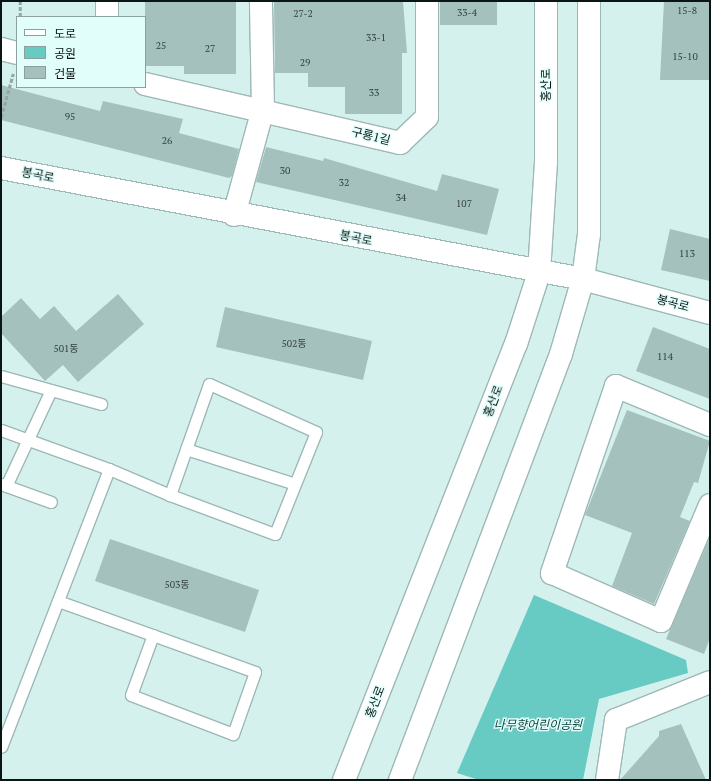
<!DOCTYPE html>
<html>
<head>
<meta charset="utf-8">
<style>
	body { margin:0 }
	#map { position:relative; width:711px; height:781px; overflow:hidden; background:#d4f1ee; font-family:"PT Serif","Noto Sans KR",serif }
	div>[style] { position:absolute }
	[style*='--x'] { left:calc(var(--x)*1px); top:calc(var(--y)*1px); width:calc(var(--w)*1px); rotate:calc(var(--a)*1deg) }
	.green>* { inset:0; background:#67cac3 }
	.building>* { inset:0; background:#a5c1be }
	.path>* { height:2.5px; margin-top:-1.25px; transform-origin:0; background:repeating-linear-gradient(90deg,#90a7a4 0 4px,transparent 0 6px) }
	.roads { filter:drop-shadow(1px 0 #9db8b6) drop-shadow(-1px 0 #9db8b6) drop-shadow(0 1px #9db8b6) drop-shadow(0 -1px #9db8b6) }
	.lane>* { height:11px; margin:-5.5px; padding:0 5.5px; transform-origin:5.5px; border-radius:5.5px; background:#fff }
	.street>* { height:22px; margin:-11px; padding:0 11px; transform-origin:11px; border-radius:11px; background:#fff }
	.secondary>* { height:22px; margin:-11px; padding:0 11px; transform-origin:11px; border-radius:11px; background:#fff }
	span { translate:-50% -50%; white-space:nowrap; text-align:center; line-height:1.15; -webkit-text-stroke:3px #e1fefb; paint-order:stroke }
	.number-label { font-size:10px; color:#32403e }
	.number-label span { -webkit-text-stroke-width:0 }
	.street-label { font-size:12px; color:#0b1514 }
	.park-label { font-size:12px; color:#0c3e3b; font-style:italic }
	.frame { position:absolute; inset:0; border:2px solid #0b1514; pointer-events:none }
	.legend { position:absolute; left:16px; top:16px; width:130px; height:72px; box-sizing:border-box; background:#e1fefb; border:1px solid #8ba19f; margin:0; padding:5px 7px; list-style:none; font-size:12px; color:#0b1514 }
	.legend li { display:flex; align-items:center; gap:8px; height:20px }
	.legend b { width:20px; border:1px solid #8ba19f }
</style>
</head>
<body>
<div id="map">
	<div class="green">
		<div style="clip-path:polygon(534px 595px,686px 660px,688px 673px,599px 699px,583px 780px,479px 780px,457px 773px)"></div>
	</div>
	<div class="building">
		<div style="clip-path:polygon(145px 1px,236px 1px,236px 74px,184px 74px,184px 66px,145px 66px)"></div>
		<div style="clip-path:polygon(274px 1px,403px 1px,407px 53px,402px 53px,402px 114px,345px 114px,345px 87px,308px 87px,308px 73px,275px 73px)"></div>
		<div style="clip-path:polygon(440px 1px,497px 1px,497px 25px,440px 25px)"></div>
		<div style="clip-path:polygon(664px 1px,710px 1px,710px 80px,660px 80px)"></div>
		<div style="clip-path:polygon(1px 85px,100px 111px,103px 101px,183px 119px,179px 133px,239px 149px,232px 176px,229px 178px,1px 120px)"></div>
		<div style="clip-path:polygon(266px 147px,323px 161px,324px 158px,437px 191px,442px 174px,499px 189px,487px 235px,256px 182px)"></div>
		<div style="clip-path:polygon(670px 229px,710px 239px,710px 281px,661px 270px)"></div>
		<div style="clip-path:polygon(118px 294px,144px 324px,78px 382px,63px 365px,45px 381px,1px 333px,1px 317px,21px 298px,40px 319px,54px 306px,76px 331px)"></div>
		<div style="clip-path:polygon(225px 307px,372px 341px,363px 380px,216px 347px)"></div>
		<div style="clip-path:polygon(653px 327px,710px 349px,710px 399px,636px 371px)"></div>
		<div style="clip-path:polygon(627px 410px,710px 441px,698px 483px,694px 482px,680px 517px,690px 521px,654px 604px,612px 586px,632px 533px,585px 515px)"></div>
		<div style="clip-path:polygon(710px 537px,710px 638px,704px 654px,666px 639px)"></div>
		<div style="clip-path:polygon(110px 539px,259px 590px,245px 632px,95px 581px)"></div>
		<div style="clip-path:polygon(681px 724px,706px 780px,620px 780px,659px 736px,659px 731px)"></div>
	</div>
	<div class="path">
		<div style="--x:20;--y:17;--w:16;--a:-90"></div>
		<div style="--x:1;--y:117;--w:45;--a:-74.4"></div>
	</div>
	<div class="roads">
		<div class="lane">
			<div style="--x:1;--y:376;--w:104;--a:15.6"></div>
			<div style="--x:1;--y:430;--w:115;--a:19.9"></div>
			<div style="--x:109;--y:469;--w:298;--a:111.2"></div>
			<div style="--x:186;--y:449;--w:114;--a:17.8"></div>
			<div style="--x:109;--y:469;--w:66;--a:23.1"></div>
			<div style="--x:170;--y:495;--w:112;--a:20.4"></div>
			<div style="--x:275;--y:534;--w:110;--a:-68.1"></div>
			<div style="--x:316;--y:432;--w:117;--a:-155.8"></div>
			<div style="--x:209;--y:384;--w:118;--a:109.4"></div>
			<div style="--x:1;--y:484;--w:53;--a:19.8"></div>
			<div style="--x:6;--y:486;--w:106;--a:-64.9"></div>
			<div style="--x:58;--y:601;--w:209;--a:19.8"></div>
			<div style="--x:255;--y:672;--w:66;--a:109.5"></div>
			<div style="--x:233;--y:734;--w:109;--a:-159.1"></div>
			<div style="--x:131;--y:695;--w:64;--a:-69.9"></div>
		</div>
		<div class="street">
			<div style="--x:107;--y:1;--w:16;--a:90"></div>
			<div style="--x:1;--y:49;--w:16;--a:14"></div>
			<div style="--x:145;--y:84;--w:262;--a:13"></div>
			<div style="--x:400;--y:143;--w:37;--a:-44"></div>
			<div style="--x:427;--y:117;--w:116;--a:-90"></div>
			<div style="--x:1;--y:168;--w:592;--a:10.8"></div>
			<div style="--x:583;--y:279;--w:131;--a:15"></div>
			<div style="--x:234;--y:215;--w:110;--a:-74.7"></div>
			<div style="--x:263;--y:109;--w:108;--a:-91.1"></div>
			<div style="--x:710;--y:425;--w:102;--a:-157.5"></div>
			<div style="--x:616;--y:386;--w:198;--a:108.9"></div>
			<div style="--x:552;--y:573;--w:119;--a:23.8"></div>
			<div style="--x:661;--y:621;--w:126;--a:-67.1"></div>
			<div style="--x:607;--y:780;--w:61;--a:-81.5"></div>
			<div style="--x:616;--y:720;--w:101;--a:-22"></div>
		</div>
		<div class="secondary">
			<div style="--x:344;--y:780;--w:469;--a:-68.5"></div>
			<div style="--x:516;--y:344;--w:75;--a:-72.1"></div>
			<div style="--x:539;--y:273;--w:111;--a:-86.4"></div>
			<div style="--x:546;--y:162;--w:161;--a:-90"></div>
			<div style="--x:400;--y:780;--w:455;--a:-69.3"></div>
			<div style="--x:561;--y:354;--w:78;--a:-73.7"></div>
			<div style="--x:583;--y:279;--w:45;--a:-82.4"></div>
			<div style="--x:589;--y:234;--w:233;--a:-90"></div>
		</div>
	</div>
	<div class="number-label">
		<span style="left:687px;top:11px">15-8</span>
		<span style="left:467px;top:13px">33-4</span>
		<span style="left:303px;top:14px">27-2</span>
		<span style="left:376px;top:38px">33-1</span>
		<span style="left:161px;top:46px">25</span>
		<span style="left:210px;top:49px">27</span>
		<span style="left:685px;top:57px">15-10</span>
		<span style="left:305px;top:63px">29</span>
		<span style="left:374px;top:93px">33</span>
		<span style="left:70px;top:117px">95</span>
		<span style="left:167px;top:141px">26</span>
		<span style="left:285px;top:171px">30</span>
		<span style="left:344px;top:183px">32</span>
		<span style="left:401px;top:198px">34</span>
		<span style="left:464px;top:204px">107</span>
		<span style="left:687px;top:254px">113</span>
		<span style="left:294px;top:344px">502동</span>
		<span style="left:66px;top:349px">501동</span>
		<span style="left:665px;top:357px">114</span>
		<span style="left:177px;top:585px">503동</span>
	</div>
	<div class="street-label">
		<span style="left:546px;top:85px;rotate:-90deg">홍산로</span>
		<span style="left:371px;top:136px;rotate:14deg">구룡1길</span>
		<span style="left:38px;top:175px;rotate:11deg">봉곡로</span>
		<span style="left:356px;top:238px;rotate:11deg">봉곡로</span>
		<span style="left:673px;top:303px;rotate:15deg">봉곡로</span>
		<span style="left:493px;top:401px;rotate:-69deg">홍산로</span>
		<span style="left:375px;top:702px;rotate:-69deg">홍산로</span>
	</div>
	<div class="park-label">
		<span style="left:538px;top:725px">나무향어린이공원</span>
	</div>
	<div class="frame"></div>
	<ul class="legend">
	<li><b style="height:5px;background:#fff"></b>도로</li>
	<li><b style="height:11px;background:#67cac3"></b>공원</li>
	<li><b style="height:11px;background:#a5c1be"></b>건물</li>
	</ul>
</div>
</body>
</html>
